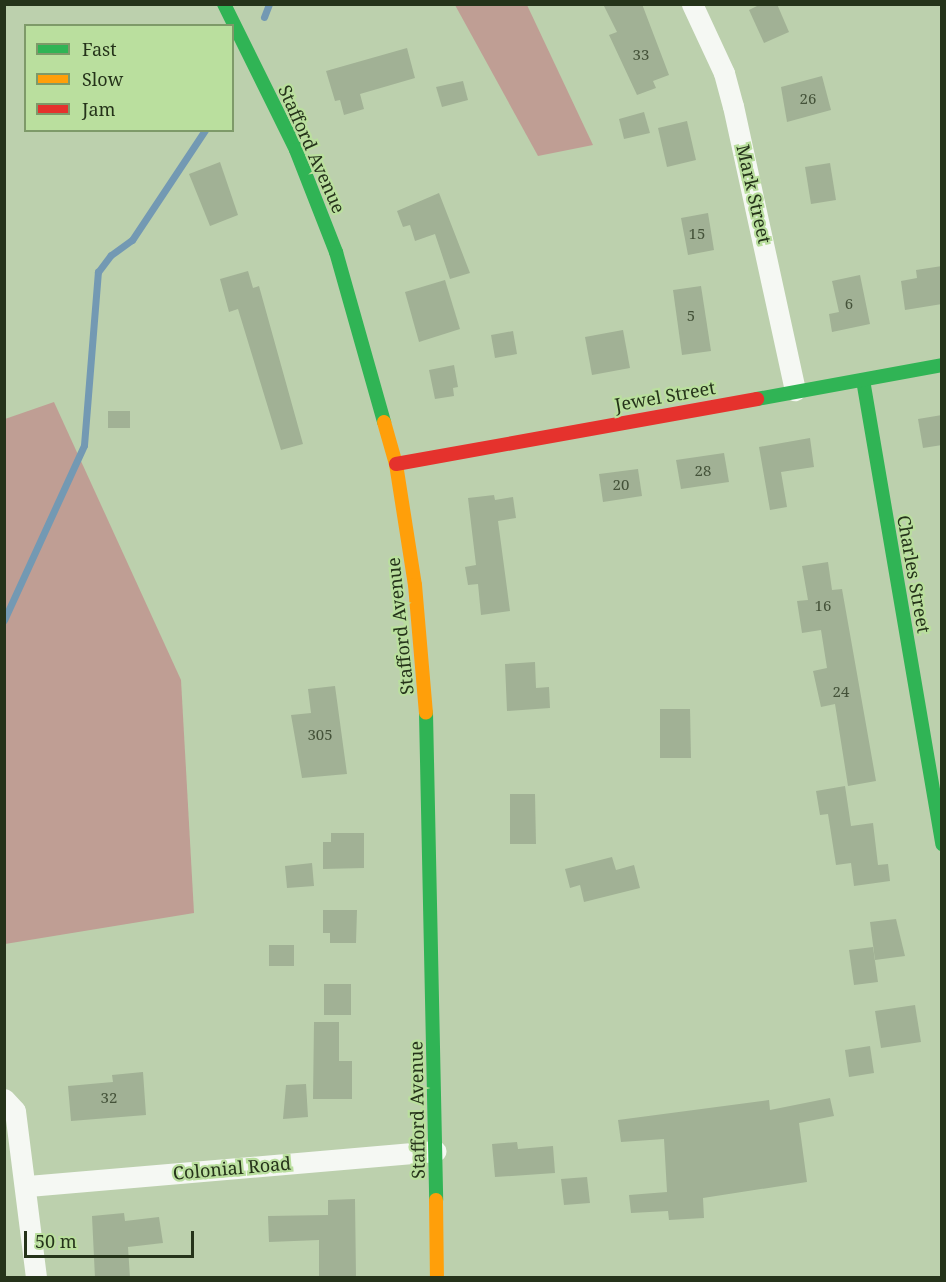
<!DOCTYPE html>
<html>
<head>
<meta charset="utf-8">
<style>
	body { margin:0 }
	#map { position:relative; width:946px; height:1282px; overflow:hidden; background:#bcd0ad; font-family:"Noto Serif",serif }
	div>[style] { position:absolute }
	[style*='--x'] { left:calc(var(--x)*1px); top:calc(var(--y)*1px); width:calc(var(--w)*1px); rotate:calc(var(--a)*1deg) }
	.forest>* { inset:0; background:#bf9e94 }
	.stream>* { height:7px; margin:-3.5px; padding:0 3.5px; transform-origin:3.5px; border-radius:3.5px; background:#7399b3 }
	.building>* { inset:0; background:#a1b195 }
	.street>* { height:21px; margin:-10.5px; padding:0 10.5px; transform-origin:10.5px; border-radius:10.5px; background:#f5f8f3 }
	.fast>* { height:14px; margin:-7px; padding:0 7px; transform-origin:7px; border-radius:7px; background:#30b455 }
	.slow>* { height:14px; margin:-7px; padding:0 7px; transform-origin:7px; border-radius:7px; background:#ff9f0a }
	.jam>* { height:14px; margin:-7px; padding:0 7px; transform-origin:7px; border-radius:7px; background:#e5322d }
	span { translate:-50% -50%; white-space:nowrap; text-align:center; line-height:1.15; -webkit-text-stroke:4.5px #badf9e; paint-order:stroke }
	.number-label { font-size:15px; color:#445239 }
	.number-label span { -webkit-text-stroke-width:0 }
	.street-label { font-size:18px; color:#25331a }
	.frame { position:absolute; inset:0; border:6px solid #25331a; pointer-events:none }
	.legend { position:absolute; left:24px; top:24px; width:210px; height:108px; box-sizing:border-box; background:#badf9e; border:2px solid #7e9a69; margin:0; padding:8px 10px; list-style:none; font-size:18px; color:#25331a }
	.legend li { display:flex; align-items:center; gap:12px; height:30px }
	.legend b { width:30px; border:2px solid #7e9a69 }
	.scale { position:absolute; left:24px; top:1231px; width:170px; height:27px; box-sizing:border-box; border:3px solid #25331a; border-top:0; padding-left:8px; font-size:18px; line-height:21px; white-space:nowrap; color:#25331a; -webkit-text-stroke:4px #badf9e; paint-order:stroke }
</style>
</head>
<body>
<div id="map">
	<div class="forest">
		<div style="clip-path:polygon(455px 5px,527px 5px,593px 145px,538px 156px)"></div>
		<div style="clip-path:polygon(54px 402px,181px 680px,194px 913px,5px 944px,5px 419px)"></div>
	</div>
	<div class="stream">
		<div style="--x:264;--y:17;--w:14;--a:-69"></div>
		<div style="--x:4;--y:620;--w:192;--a:-65.4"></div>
		<div style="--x:84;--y:445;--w:174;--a:-85.4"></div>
		<div style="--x:98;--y:272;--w:21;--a:-53"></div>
		<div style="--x:111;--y:255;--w:26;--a:-36"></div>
		<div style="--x:132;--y:240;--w:132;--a:-56.4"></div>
	</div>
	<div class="building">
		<div style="clip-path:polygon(603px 4px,642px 4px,669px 75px,653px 81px,656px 88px,637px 95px,609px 35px,617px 32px)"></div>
		<div style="clip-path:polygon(761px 4px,777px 4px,789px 32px,764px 43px,749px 10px)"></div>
		<div style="clip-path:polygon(407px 48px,415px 78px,360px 94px,364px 109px,344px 115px,340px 100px,335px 101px,326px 71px)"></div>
		<div style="clip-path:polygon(822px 76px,831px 110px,787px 122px,781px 87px)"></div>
		<div style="clip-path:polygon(463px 81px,468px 100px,442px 107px,436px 87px)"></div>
		<div style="clip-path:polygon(644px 112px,650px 133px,624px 139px,619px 119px)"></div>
		<div style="clip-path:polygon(687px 121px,696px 160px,667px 167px,658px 128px)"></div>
		<div style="clip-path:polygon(220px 162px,238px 215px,210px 226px,189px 174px)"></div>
		<div style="clip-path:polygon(830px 163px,836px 200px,811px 204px,805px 167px)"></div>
		<div style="clip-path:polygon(439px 193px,470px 273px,450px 279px,435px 234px,415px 241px,410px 225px,403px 227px,397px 211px)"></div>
		<div style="clip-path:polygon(708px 213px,714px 250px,688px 255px,681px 218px)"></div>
		<div style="clip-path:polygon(942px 266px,942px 304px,905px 310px,901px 281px,917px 278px,916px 270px)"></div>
		<div style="clip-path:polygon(248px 271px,253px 288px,259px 286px,303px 444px,281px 450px,238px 309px,229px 312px,220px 279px)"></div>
		<div style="clip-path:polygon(860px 275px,870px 324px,832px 332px,829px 314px,839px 312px,832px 281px)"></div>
		<div style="clip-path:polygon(445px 280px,460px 329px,419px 342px,405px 292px)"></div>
		<div style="clip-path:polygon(701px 286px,711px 351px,682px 355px,673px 290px)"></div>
		<div style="clip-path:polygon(623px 330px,630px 368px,592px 375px,585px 337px)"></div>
		<div style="clip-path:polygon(513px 331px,517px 354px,495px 358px,491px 335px)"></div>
		<div style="clip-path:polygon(454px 365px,458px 387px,453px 388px,454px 396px,435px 399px,429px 370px)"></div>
		<div style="clip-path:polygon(108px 411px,130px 411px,130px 428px,108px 428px)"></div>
		<div style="clip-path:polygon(942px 415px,942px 445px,923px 448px,918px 419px)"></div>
		<div style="clip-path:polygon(810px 438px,814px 467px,781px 472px,787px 507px,770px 510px,759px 447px)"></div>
		<div style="clip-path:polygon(724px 453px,729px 482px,681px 489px,676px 460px)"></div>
		<div style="clip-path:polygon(638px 469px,642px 496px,603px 502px,599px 474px)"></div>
		<div style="clip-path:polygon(494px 495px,495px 500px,513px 497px,516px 518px,498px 521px,510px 611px,481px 615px,478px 584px,468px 585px,465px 567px,476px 565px,468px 498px)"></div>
		<div style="clip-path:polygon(828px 562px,832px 590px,842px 589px,876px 781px,848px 786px,835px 704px,821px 707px,813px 671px,827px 668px,821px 630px,802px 633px,797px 601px,808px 600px,802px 566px)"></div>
		<div style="clip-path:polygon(535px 662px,536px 688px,549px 687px,550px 708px,507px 711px,505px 664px)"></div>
		<div style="clip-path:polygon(335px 686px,347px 774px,302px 778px,291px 715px,311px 713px,308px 689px)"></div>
		<div style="clip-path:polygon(660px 709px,690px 709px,691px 758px,660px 758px)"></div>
		<div style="clip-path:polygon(845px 786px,851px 826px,873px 823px,878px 865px,888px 864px,890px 881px,854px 886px,851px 863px,836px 865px,828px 814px,820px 815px,816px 791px)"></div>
		<div style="clip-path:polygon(510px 794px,535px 794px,536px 844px,510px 844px)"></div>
		<div style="clip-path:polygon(331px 833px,364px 833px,364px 868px,323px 869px,323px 842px,331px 842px)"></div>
		<div style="clip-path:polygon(612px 857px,616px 870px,634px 865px,640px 888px,584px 902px,580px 885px,570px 888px,565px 869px)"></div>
		<div style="clip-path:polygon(312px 863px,314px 886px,287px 888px,285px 866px)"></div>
		<div style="clip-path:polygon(323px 910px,357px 910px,356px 943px,330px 943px,330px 933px,323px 933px)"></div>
		<div style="clip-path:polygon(896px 919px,905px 956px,875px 960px,870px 922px)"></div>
		<div style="clip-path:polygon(269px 945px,294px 945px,294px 966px,269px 966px)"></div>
		<div style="clip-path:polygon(873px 947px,878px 982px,854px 985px,849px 950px)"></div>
		<div style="clip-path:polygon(324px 984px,351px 984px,351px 1015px,324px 1015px)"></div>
		<div style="clip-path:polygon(915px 1005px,921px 1042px,881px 1048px,875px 1011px)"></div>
		<div style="clip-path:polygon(314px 1022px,339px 1022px,339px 1061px,352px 1061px,352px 1099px,313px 1099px)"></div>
		<div style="clip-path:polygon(870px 1046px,874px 1073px,849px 1077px,845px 1050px)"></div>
		<div style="clip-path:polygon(143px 1072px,146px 1115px,71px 1121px,68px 1086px,113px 1082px,112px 1075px)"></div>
		<div style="clip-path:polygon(306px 1084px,308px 1117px,283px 1119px,286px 1085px)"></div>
		<div style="clip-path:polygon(830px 1098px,834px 1116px,799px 1123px,807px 1182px,703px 1198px,704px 1218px,669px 1220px,668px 1211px,631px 1213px,629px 1195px,667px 1192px,664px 1139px,621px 1142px,618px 1120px,769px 1100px,770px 1110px)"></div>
		<div style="clip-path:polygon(517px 1142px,518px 1149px,553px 1146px,555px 1173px,495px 1177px,492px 1144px)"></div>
		<div style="clip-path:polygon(587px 1177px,590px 1203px,564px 1205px,561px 1179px)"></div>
		<div style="clip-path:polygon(355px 1199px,356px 1278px,319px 1278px,319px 1240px,269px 1242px,268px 1216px,328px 1215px,328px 1200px)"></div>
		<div style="clip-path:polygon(124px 1213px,125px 1221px,159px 1217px,163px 1243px,128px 1247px,130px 1278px,95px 1278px,92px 1216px)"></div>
	</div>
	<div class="street">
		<div style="--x:692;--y:4;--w:76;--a:65.1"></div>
		<div style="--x:724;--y:73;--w:34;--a:75"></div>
		<div style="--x:733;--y:106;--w:291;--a:77.7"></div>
		<div style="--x:4;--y:1099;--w:16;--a:47"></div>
		<div style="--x:15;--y:1111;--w:168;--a:82.8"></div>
		<div style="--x:28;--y:1186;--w:409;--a:-4.9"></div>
	</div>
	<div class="fast">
		<div style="--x:224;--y:4;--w:163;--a:63.7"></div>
		<div style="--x:296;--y:150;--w:110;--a:68.6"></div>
		<div style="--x:336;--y:252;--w:177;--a:74.2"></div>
		<div style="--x:863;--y:380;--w:471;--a:80.3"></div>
		<div style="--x:757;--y:399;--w:188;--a:-10.4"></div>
		<div style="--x:426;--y:713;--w:487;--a:88.8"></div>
	</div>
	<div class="slow">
		<div style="--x:384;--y:422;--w:44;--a:74.1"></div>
		<div style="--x:396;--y:464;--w:122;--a:81.1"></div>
		<div style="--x:415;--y:585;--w:128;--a:85.1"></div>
		<div style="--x:436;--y:1200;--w:78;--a:89.3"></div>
	</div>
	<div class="jam">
		<div style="--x:396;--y:464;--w:367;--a:-10.2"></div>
	</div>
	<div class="number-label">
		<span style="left:641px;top:55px">33</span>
		<span style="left:808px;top:99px">26</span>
		<span style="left:697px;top:234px">15</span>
		<span style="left:849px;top:304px">6</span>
		<span style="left:691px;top:316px">5</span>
		<span style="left:703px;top:471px">28</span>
		<span style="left:621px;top:485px">20</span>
		<span style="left:823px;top:606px">16</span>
		<span style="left:841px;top:692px">24</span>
		<span style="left:320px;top:735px">305</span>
		<span style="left:109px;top:1098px">32</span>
	</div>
	<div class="street-label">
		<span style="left:312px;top:149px;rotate:66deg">Stafford Avenue</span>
		<span style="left:754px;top:194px;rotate:77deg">Mark Street</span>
		<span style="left:665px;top:396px;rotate:-10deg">Jewel Street</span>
		<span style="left:914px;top:574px;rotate:80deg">Charles Street</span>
		<span style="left:400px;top:626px;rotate:-96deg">Stafford Avenue</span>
		<span style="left:417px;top:1110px;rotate:-91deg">Stafford Avenue</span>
		<span style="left:232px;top:1168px;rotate:-5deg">Colonial Road</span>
	</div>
	<div class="frame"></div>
	<ul class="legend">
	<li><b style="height:8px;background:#30b455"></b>Fast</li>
	<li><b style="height:8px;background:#ff9f0a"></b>Slow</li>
	<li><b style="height:8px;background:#e5322d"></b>Jam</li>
	</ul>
	<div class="scale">50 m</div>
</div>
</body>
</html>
